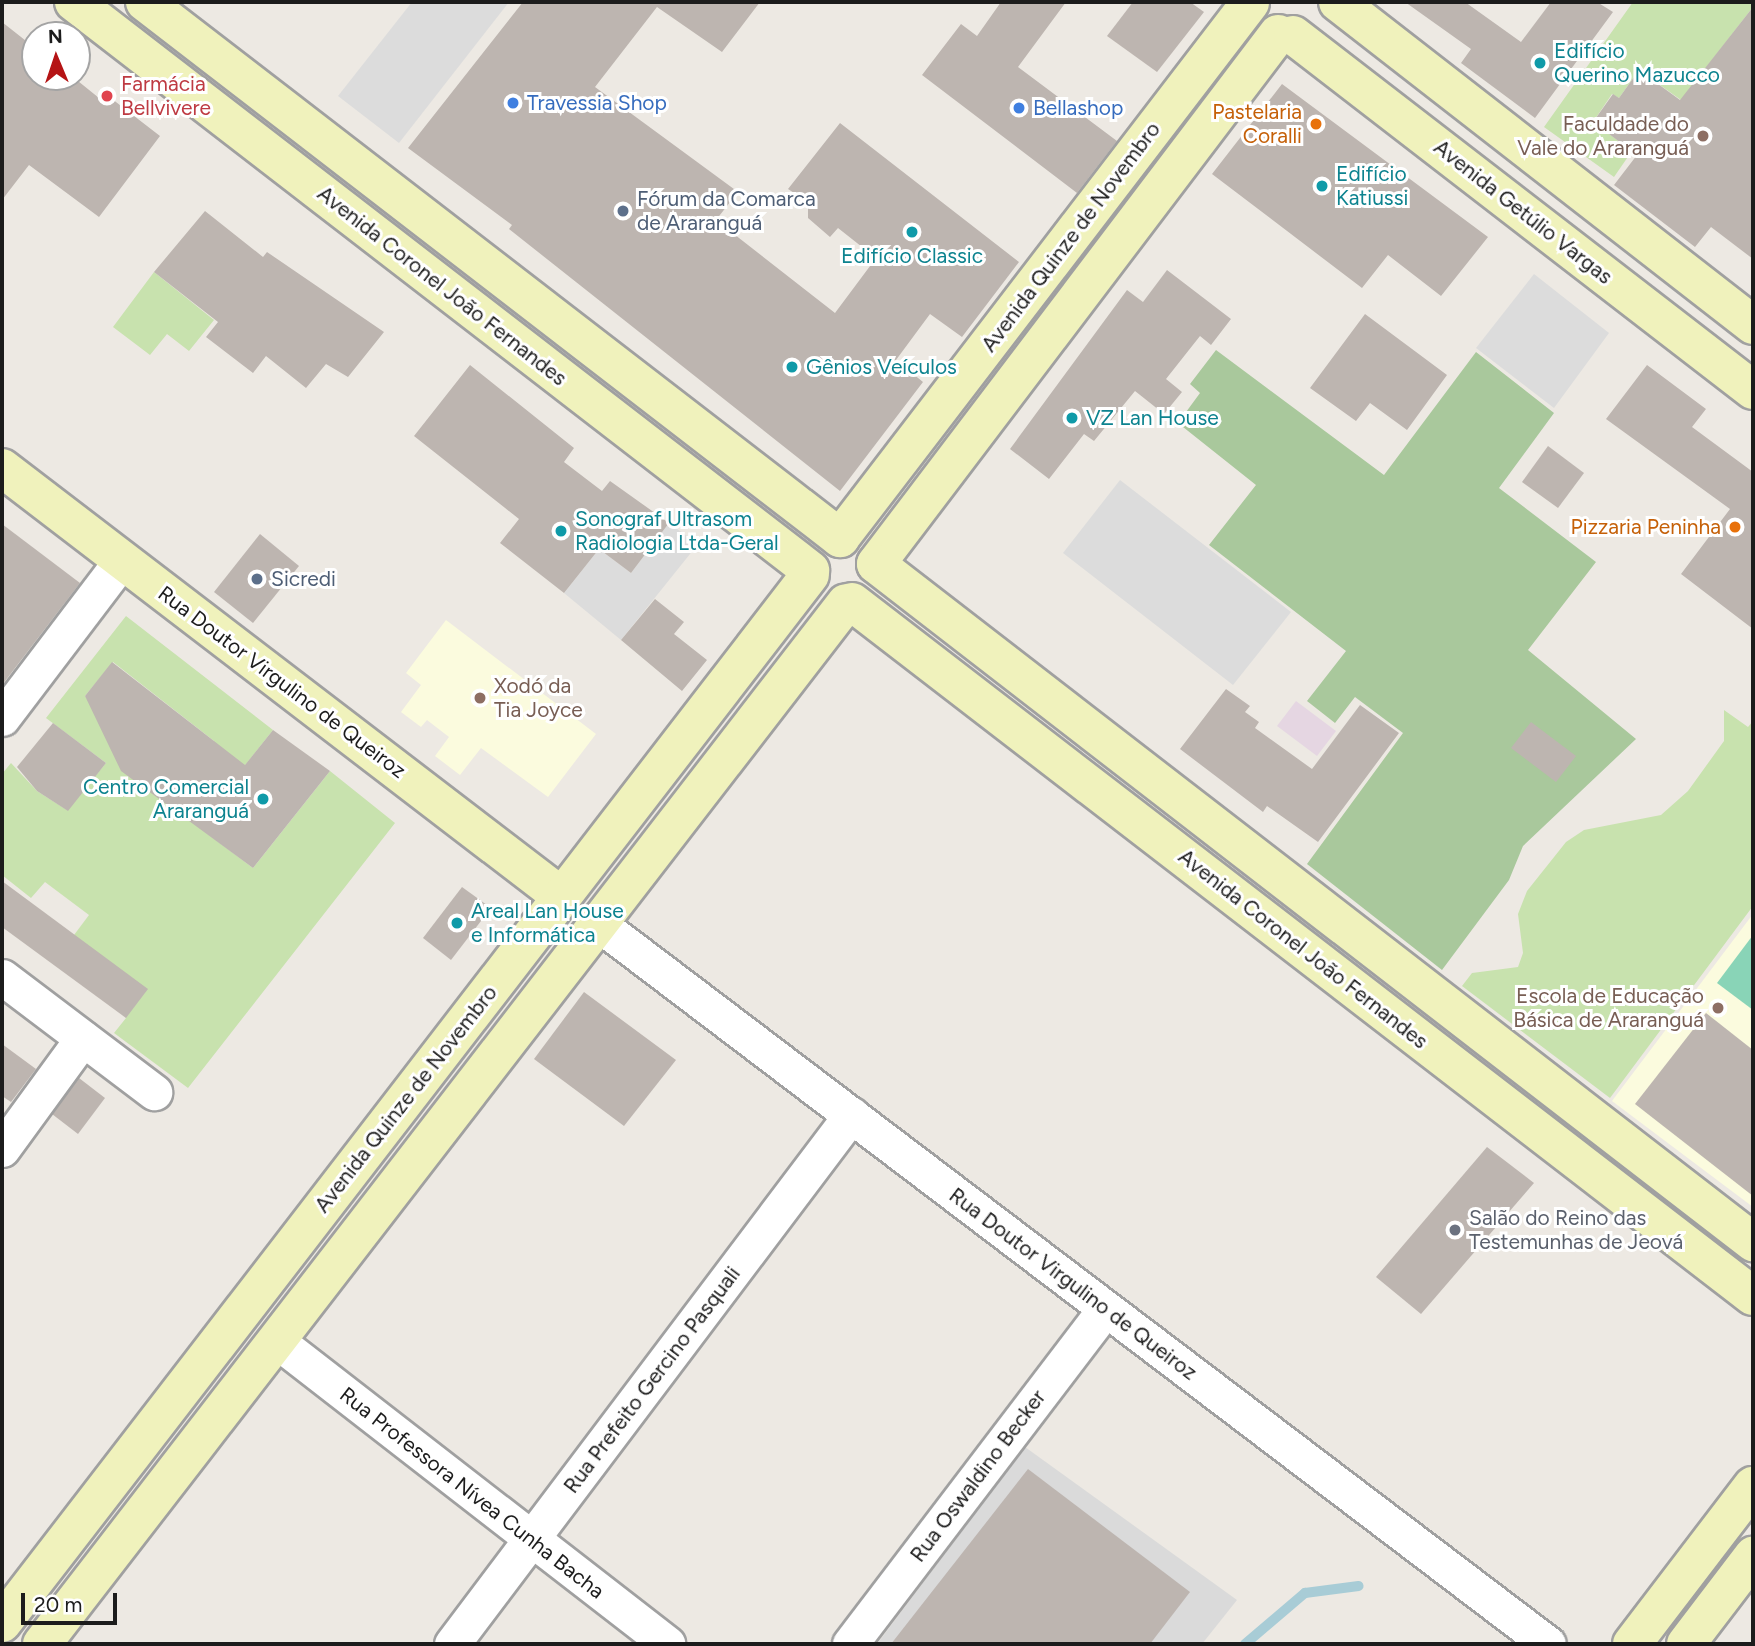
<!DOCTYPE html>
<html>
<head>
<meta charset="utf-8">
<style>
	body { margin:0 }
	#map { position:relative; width:1755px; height:1646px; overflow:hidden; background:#ede9e3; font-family:Figtree,sans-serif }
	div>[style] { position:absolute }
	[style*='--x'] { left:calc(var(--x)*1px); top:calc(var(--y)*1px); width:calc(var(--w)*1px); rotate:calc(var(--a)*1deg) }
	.residential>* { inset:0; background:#dadada }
	.industrial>* { inset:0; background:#e5d6e2 }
	.education>* { inset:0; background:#fbfbde }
	.grass>* { inset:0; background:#c8e2ae }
	.forest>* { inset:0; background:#a9c89c }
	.pitch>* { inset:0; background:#89d4b7 }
	.parking>* { inset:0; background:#dcdcdc }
	.stream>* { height:10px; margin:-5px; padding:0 5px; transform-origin:5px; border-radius:5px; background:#a8ccd6 }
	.building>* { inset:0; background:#bdb5b0 }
	.roads { filter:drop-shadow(2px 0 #a0a0a0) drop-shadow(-2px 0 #a0a0a0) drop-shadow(0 2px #a0a0a0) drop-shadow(0 -2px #a0a0a0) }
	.street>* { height:35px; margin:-17.5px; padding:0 17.5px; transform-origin:17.5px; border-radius:17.5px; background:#fff }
	.secondary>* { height:38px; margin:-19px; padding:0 19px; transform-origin:19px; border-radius:19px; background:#f0f2bc }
	.dots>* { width:19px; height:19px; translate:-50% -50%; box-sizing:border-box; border:4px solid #fff; border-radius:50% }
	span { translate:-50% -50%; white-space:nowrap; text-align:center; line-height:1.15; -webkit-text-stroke:6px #fff; paint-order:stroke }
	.culture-label { font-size:21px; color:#0d838f }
	.left { translate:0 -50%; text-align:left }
	.right { translate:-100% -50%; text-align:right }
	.health-label { font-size:21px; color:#be3a42 }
	.shop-label { font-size:21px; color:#366cbe }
	.food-label { font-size:21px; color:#c56008 }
	.education-label { font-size:21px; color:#785e54 }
	.service-label { font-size:21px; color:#4e5e75 }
	.street-label { font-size:21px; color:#1c1c1c }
	.worship-label { font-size:21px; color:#5b616d }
	.frame { position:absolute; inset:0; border:4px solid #1c1c1c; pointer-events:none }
	.north { position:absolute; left:21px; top:21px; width:70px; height:70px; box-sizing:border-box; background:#fff; border:2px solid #a4a4a4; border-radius:50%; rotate:358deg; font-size:19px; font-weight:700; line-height:28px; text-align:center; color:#1c1c1c }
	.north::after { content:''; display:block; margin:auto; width:24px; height:32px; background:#b51415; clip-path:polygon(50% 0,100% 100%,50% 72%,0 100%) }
	.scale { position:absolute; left:21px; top:1593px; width:96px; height:32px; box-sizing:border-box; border:4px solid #1c1c1c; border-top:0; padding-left:9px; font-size:21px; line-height:24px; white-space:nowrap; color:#1c1c1c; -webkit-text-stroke:5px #fff; paint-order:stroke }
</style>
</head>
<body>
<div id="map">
	<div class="residential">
		<div style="clip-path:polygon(1025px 1447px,1237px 1600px,1202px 1644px,877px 1644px)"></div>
	</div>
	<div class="industrial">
		<div style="clip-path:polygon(1296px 701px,1336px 731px,1317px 756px,1277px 726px)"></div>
	</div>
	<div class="education">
		<div style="clip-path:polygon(446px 620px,596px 734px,548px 797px,481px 748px,460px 775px,435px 756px,449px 737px,427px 720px,421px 727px,401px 712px,421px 685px,406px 673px)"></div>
		<div style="clip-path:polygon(1753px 914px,1753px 1207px,1612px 1101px)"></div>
	</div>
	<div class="grass">
		<div style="clip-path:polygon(1633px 2px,1753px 2px,1753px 7px,1681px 100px,1639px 70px,1619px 98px,1612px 94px,1593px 122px,1632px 151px,1614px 177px,1544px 127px)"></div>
		<div style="clip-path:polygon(154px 272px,214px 320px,189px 351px,167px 334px,150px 355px,113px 327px)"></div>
		<div style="clip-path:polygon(evenodd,126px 616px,273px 730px,197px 826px,253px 868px,330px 771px,395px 823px,188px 1088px,114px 1033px,126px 1018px,74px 935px,89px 915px,45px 882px,31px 898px,2px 875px,2px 774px,11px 763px,37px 791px,67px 810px,106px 763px,46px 718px,126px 616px,113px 662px,214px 741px,164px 802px,85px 696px,113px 662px)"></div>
		<div style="clip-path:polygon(1724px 710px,1748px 727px,1753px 721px,1753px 906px,1610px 1098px,1462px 986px,1472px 973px,1518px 967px,1523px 953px,1518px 914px,1527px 891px,1566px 842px,1584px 830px,1661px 815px,1688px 791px,1724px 741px)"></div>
	</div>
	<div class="forest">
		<div style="clip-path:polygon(1216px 350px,1384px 475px,1476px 352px,1554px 413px,1499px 488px,1596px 562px,1528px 650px,1636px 739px,1523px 846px,1509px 880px,1442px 970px,1307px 864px,1403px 733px,1355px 697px,1335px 723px,1307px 701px,1346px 651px,1209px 545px,1256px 485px,1178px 423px,1200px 393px,1190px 384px)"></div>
	</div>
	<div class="pitch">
		<div style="clip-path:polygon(1753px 935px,1753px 1010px,1717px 983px)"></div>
	</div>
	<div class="parking">
		<div style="clip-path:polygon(412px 2px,509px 2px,399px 143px,338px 96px)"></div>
		<div style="clip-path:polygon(1534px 274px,1609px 333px,1554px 408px,1476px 348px)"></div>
		<div style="clip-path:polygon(1120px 480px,1291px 612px,1233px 685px,1063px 553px)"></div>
		<div style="clip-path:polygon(669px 523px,698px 544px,621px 640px,564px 593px,599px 549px,631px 573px)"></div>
	</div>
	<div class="stream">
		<div style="--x:1245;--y:1644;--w:79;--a:-40.4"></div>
		<div style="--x:1305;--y:1593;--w:54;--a:-7.4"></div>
	</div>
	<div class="building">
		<div style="clip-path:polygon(523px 2px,760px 2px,722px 52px,657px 7px,595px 87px,738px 192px,716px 220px,835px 313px,876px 258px,838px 228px,830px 237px,808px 218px,808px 202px,788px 189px,840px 123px,1019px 262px,962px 337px,930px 314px,896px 360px,923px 382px,840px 491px,509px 229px,512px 225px,408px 148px)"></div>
		<div style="clip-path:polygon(1001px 2px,1066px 2px,1018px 67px,1117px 141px,1077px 193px,922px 75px,961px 24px,977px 36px)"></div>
		<div style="clip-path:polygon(1133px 2px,1190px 2px,1204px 12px,1157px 72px,1107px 36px)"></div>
		<div style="clip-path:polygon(1405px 2px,1465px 2px,1521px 42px,1551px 2px,1597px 2px,1613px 12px,1535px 118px,1461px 63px,1471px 49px)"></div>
		<div style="clip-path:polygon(1753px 7px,1753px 259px,1711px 227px,1695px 247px,1614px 185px,1637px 155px,1593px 122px,1613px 94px,1619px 98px,1639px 70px,1680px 100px)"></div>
		<div style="clip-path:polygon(2px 22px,35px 48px,35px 77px,73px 77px,99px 98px,103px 92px,160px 136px,99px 217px,29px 165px,2px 200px)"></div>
		<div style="clip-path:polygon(1282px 84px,1488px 237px,1441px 296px,1388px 255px,1362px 288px,1212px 174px)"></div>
		<div style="clip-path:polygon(205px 211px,263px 257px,267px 252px,384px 332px,348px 377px,326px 364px,306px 388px,266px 356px,253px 373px,206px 337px,218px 322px,154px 272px)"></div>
		<div style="clip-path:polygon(1167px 270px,1231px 319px,1211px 345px,1200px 336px,1166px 379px,1182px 392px,1164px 414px,1135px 391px,1094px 441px,1084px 434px,1049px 479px,1010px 449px,1127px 290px,1143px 302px)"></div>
		<div style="clip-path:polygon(1365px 314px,1447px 375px,1407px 430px,1370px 403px,1356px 421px,1310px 388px)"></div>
		<div style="clip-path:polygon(470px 365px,574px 448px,564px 462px,602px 491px,610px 481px,669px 523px,631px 573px,599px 549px,564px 593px,500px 543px,519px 519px,414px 436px)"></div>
		<div style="clip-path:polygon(1647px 365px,1706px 409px,1692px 427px,1753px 472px,1753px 629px,1681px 574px,1730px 509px,1606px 419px)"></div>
		<div style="clip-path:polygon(1548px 446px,1584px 473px,1558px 508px,1522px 482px)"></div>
		<div style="clip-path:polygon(2px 524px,80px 583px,2px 685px)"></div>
		<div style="clip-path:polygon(260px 534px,299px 566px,253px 623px,214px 592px)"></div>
		<div style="clip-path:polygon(655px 599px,684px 622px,674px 634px,707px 660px,682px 691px,621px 640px)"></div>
		<div style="clip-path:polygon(112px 662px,245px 765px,273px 730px,330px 771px,253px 868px,121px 771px,85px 696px)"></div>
		<div style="clip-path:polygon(1226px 689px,1250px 706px,1245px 712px,1259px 722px,1255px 728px,1312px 769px,1360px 705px,1399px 733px,1318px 842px,1267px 806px,1263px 812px,1180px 749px)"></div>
		<div style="clip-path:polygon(1531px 722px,1576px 756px,1556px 782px,1511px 748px)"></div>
		<div style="clip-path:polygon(53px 723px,106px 763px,68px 811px,37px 791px,17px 767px)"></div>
		<div style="clip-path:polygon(2px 881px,148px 989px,126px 1018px,2px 927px)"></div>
		<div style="clip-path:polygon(462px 887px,491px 908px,451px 960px,423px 938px)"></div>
		<div style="clip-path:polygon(584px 992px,676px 1060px,624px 1126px,534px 1059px)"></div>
		<div style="clip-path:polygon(1706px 1013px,1753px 1050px,1753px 1196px,1635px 1104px)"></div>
		<div style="clip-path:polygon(2px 1044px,36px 1069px,11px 1102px,2px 1096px)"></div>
		<div style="clip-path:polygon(79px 1078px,105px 1098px,78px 1134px,52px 1114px)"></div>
		<div style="clip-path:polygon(1487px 1147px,1534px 1183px,1421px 1314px,1376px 1277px)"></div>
		<div style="clip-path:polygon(1028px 1469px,1190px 1592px,1150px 1644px,891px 1644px)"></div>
	</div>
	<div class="roads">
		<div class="street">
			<div style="--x:2;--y:718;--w:198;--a:-52.8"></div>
			<div style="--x:599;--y:924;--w:1191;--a:37.19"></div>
			<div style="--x:2;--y:977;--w:191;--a:37.1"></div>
			<div style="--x:2;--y:1149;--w:137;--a:-53.9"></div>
			<div style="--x:277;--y:1341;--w:494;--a:37.8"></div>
			<div style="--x:452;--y:1644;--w:663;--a:-52.97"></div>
			<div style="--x:850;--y:1644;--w:421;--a:-52.7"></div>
		</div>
		<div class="secondary">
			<div style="--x:74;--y:2;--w:930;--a:37.66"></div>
			<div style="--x:145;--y:2;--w:878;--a:37.64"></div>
			<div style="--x:840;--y:538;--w:674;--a:-52.54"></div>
			<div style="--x:1338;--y:2;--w:526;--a:37.89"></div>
			<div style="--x:1278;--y:34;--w:665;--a:127.18"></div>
			<div style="--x:876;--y:564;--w:1109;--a:37.71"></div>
			<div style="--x:1293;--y:35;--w:581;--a:37.66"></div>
			<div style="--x:2;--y:468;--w:705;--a:37.45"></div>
			<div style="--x:852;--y:602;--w:1137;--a:37.61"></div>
			<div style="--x:2;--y:1623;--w:1323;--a:-52.37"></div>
			<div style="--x:42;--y:1644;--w:1315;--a:-52.32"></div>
			<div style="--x:1632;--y:1644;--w:199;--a:-52.6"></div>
			<div style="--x:1686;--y:1644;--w:111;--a:-52.7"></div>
		</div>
	</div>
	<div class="dots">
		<div style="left:1540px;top:63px;background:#0f9aa8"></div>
		<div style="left:107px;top:96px;background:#e0444e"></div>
		<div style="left:513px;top:103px;background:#3f7fe0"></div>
		<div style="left:1019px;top:108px;background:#3f7fe0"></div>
		<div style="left:1316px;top:124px;background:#e8710a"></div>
		<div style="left:1703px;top:136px;background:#8d6e63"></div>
		<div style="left:1322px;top:186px;background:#0f9aa8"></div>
		<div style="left:623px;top:211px;background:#5c6f8a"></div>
		<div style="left:912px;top:232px;background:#0f9aa8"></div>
		<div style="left:792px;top:367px;background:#0f9aa8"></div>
		<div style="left:1072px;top:418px;background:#0f9aa8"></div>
		<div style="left:1735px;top:527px;background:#e8710a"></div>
		<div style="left:561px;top:531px;background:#0f9aa8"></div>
		<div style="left:257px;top:579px;background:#5c6f8a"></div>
		<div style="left:480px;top:698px;background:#8d6e63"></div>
		<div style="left:263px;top:799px;background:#0f9aa8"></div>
		<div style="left:457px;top:923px;background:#0f9aa8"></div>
		<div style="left:1718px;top:1008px;background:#8d6e63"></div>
		<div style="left:1455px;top:1230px;background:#6b7280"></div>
	</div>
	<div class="culture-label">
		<span class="left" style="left:1554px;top:63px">Edifício<br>Querino Mazucco</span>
		<span class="left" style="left:1336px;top:186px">Edifício<br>Katiussi</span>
		<span style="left:912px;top:256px">Edifício Classic</span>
		<span class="left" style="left:806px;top:367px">Gênios Veículos</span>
		<span class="left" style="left:1086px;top:418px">VZ Lan House</span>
		<span class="left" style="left:575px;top:531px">Sonograf Ultrasom<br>Radiologia Ltda-Geral</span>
		<span class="right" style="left:249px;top:799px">Centro Comercial<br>Araranguá</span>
		<span class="left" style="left:471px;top:923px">Areal Lan House<br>e Informática</span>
	</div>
	<div class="health-label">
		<span class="left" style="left:121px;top:96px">Farmácia<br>Bellvivere</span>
	</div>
	<div class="shop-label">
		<span class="left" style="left:527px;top:103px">Travessia Shop</span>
		<span class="left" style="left:1033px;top:108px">Bellashop</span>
	</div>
	<div class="food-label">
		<span class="right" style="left:1302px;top:124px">Pastelaria<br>Coralli</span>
		<span class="right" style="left:1721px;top:527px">Pizzaria Peninha</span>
	</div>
	<div class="education-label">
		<span class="right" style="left:1689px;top:136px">Faculdade do<br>Vale do Araranguá</span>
		<span class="left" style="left:494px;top:698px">Xodó da<br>Tia Joyce</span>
		<span class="right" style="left:1704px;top:1008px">Escola de Educação<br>Básica de Araranguá</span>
	</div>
	<div class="service-label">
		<span class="left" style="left:637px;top:211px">Fórum da Comarca<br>de Araranguá</span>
		<span class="left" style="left:271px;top:579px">Sicredi</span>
	</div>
	<div class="street-label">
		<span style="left:1523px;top:212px;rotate:38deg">Avenida Getúlio Vargas</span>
		<span style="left:1071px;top:237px;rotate:-53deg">Avenida Quinze de Novembro</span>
		<span style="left:442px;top:286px;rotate:38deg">Avenida Coronel João Fernandes</span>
		<span style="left:282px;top:682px;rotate:37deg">Rua Doutor Virgulino de Queiroz</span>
		<span style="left:1303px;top:949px;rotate:38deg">Avenida Coronel João Fernandes</span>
		<span style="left:406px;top:1099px;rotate:-52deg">Avenida Quinze de Novembro</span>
		<span style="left:1073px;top:1284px;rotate:37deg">Rua Doutor Virgulino de Queiroz</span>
		<span style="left:652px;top:1380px;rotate:-53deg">Rua Prefeito Gercino Pasquali</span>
		<span style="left:978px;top:1476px;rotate:-53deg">Rua Oswaldino Becker</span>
		<span style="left:472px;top:1493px;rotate:38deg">Rua Professora Nívea Cunha Bacha</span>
	</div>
	<div class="worship-label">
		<span class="left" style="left:1469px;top:1230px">Salão do Reino das<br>Testemunhas de Jeová</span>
	</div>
	<div class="frame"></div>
	<div class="north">N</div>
	<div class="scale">20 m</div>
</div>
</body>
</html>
